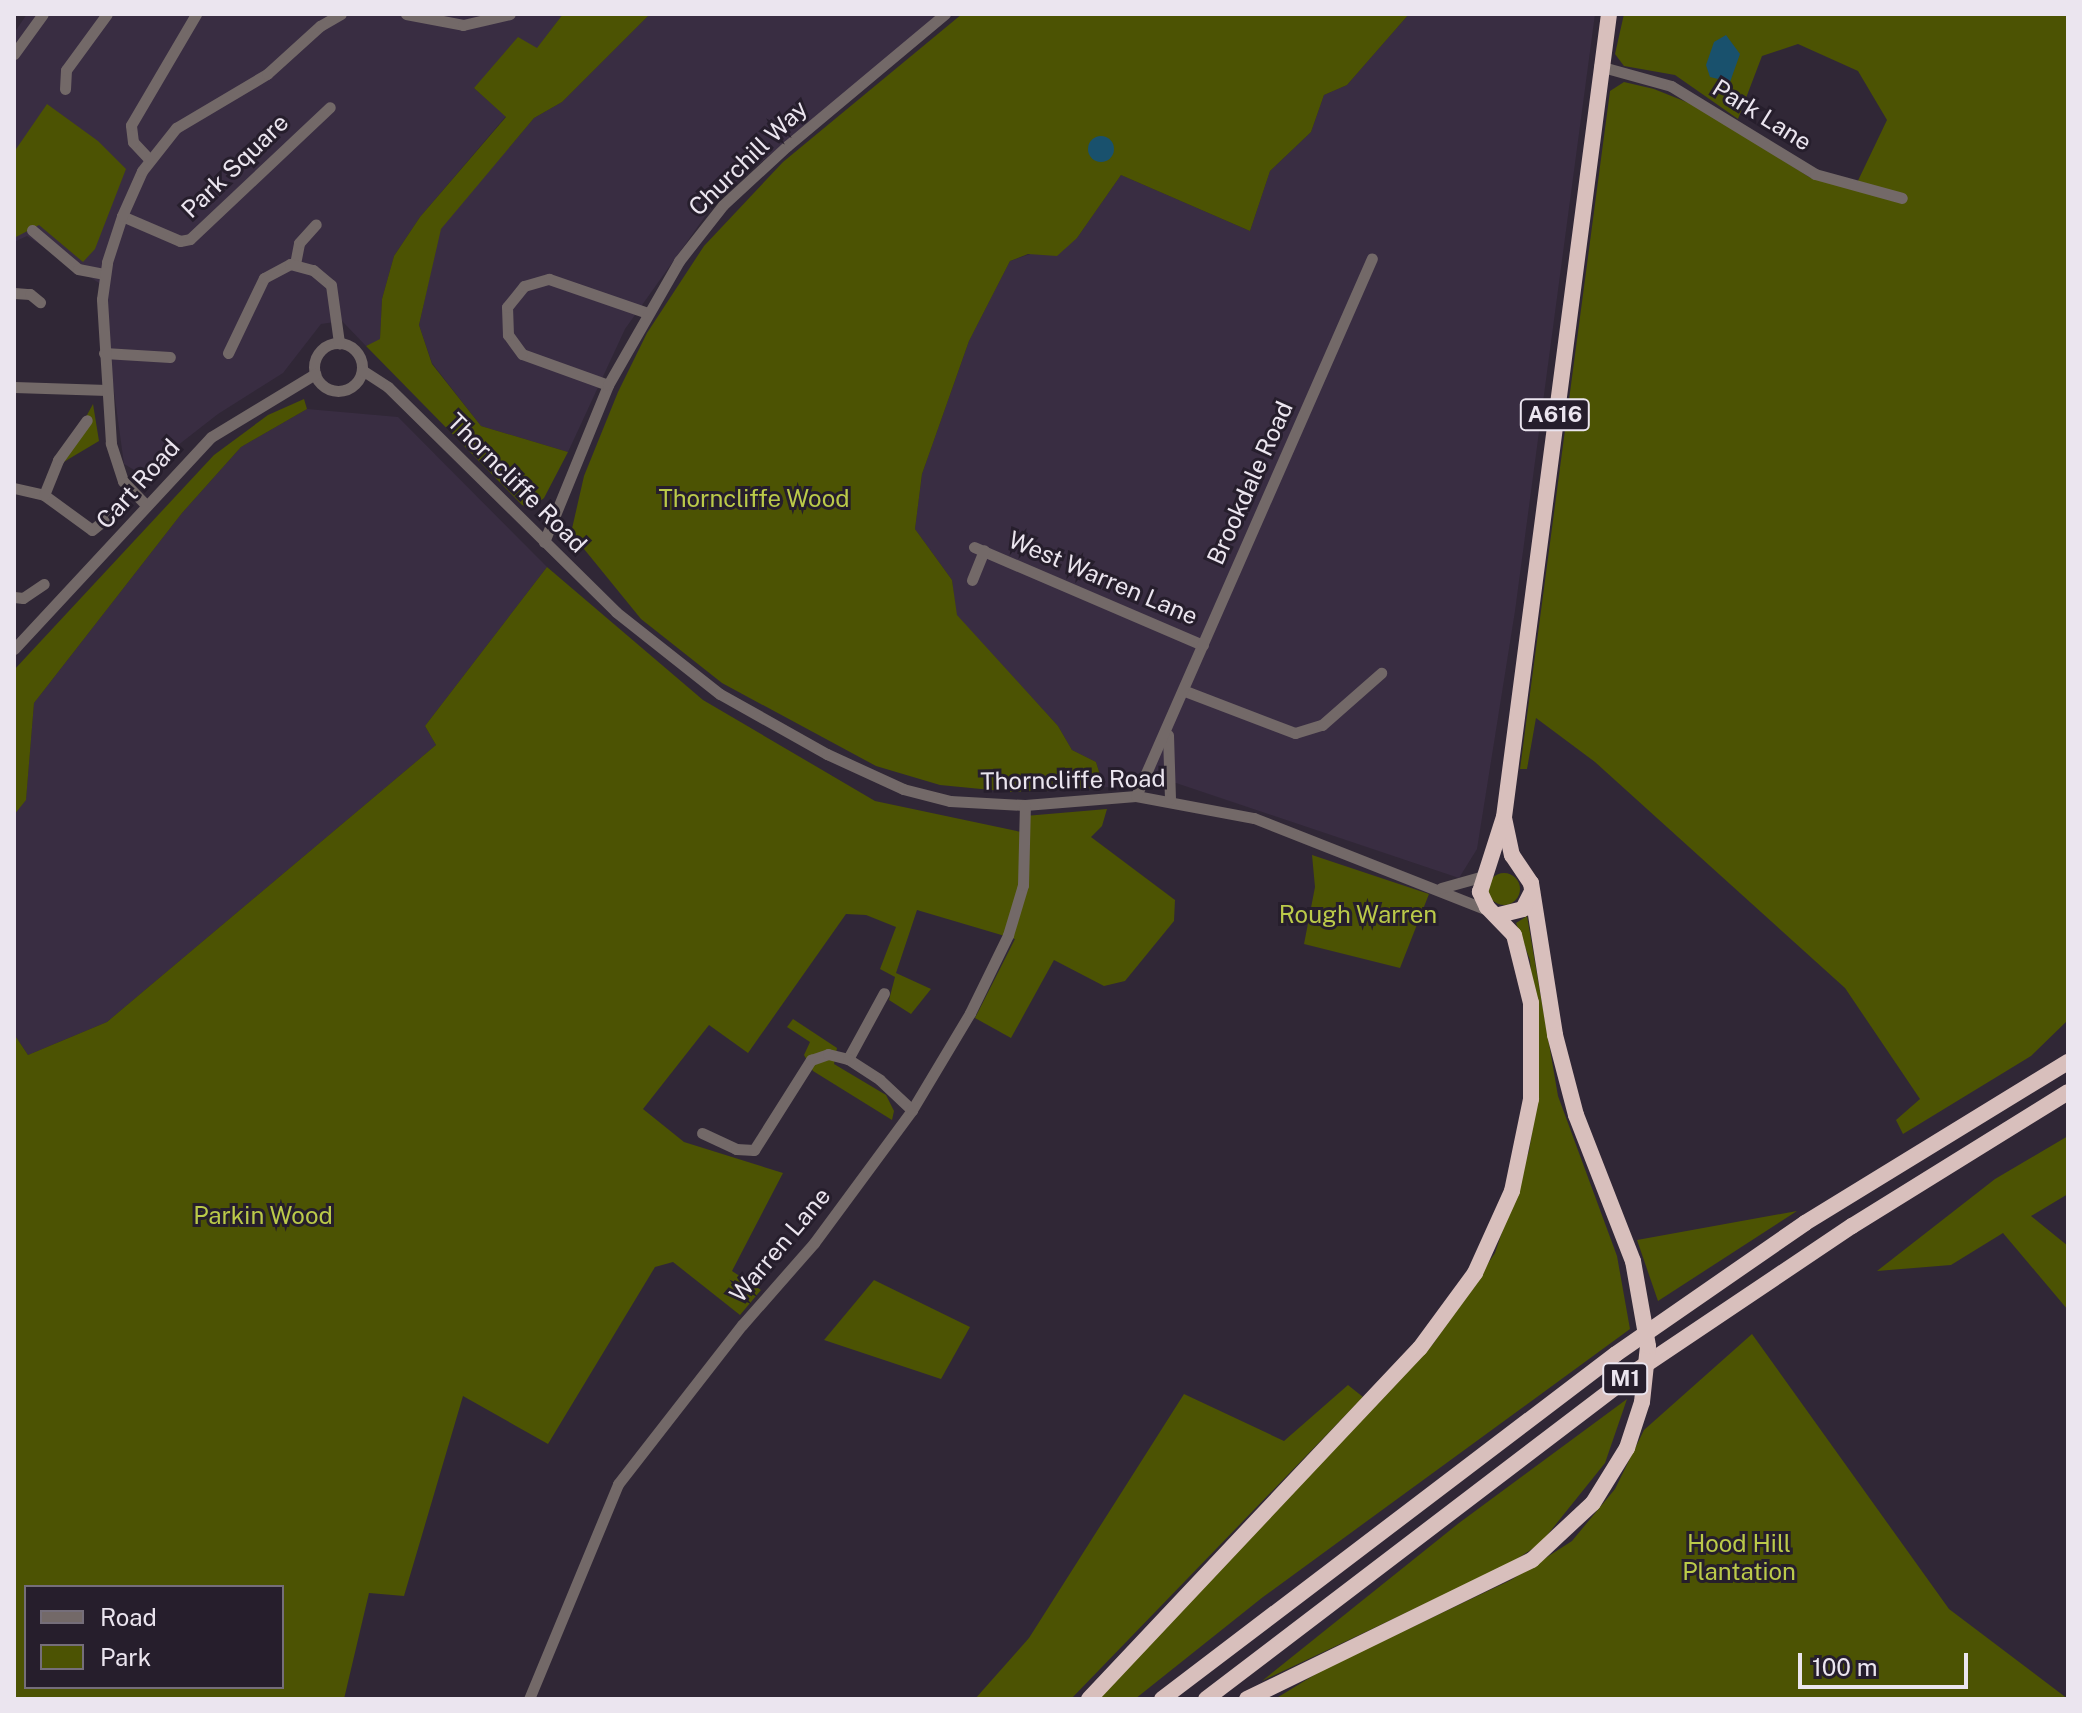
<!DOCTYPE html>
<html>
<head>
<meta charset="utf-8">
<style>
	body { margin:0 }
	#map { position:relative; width:2082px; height:1713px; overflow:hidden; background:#302736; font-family:"Public Sans",sans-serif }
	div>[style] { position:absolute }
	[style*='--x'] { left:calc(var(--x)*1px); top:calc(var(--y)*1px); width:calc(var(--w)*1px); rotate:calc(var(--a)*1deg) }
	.built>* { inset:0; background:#392d42 }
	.green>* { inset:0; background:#4c5303 }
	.round { border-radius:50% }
	.water>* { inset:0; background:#19516d }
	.minor>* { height:11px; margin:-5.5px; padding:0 5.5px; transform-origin:5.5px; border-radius:5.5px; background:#736968 }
	.minor>.ring { margin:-5.5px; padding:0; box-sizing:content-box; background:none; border:11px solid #736968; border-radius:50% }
	.highway>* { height:16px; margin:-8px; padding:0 8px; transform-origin:8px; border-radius:8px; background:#d8bfbc }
	.highway-bridge>* { height:16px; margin:-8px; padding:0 8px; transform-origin:8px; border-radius:8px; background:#d8bfbc }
	span { translate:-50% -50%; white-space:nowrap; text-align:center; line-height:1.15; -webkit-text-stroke:6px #261e2c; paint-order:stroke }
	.shield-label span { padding:2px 6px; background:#261e2c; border:2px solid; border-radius:6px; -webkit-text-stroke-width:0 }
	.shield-label { font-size:22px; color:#ebe5ef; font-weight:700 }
	.street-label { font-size:24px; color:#ebe5ef }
	.park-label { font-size:24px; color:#bbca49 }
	.frame { position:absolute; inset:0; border:16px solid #ebe5ef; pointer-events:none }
	.legend { position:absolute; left:24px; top:1585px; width:260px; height:104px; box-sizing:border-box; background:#261e2c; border:2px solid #756e7a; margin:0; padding:10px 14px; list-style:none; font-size:24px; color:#ebe5ef }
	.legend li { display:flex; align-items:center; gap:16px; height:40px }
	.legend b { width:40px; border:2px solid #756e7a }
	.scale { position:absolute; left:1798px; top:1653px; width:170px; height:36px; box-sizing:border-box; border:4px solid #ebe5ef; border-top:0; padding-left:10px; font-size:24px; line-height:28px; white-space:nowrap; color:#ebe5ef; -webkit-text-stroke:6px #261e2c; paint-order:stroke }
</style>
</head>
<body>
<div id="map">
	<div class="built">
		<div style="clip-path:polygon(27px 14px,563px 14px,537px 49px,474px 88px,506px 116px,420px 217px,394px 256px,382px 299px,380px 340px,366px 346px,342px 321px,321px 324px,283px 373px,218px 414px,141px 474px,124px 464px,99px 283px,27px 236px,14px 242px,14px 33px)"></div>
		<div style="clip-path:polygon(650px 14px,947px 14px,721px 194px,625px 329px,568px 452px,481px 426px,432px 363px,419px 325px,440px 229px,534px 118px,562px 102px)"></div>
		<div style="clip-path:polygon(1409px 14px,1595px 14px,1515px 611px,1477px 849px,1459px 878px,1176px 783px,1093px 788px,1101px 778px,1096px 762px,1072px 750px,1058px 726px,956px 615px,952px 580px,915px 529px,922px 474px,969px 341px,1010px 261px,1077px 238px,1121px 175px,1250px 231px,1270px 171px,1311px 132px,1324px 95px,1347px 85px)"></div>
		<div style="clip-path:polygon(307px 409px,398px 417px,547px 567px,425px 726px,436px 745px,107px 1022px,28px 1055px,14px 1034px,14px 815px,26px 799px,34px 703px,182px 513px,241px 447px)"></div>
	</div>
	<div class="green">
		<div style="clip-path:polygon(563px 14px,650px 14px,562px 102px,534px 118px,441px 229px,419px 325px,432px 364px,481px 426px,568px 452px,544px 498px,531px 508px,522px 505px,366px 346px,380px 339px,382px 299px,394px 256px,420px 217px,506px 117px,474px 88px,518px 37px,537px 48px)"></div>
		<div style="clip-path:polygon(962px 14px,1409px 14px,1347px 85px,1324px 95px,1311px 132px,1270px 171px,1250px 231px,1121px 175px,1077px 238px,1057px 256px,1028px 254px,1010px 261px,969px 341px,922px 474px,915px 529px,952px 580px,957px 615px,1058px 726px,1072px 750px,1096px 762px,1101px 778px,1093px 788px,1012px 792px,940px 785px,876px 766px,722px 683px,641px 619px,571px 533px,584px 476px,618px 392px,647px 333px,704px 246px,783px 162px)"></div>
		<div style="clip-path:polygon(1624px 14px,2068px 14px,2068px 1020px,2031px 1056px,1903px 1134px,1896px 1120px,1920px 1099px,1845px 988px,1595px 762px,1536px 718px,1527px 769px,1520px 769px,1610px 91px,1624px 82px,1654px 89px,1704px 109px,1809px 177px,1854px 189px,1887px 120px,1858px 71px,1798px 44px,1762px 56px,1738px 119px,1675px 75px,1624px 66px,1615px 54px)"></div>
		<div style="clip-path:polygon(47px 104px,98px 141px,126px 169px,95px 249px,83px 262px,39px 225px,14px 238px,14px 152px)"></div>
		<div style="clip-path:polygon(304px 399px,307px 409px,241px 447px,182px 513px,34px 703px,26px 800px,14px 815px,14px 670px,214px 455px,268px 415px)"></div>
		<div style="clip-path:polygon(93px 404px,99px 441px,62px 463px,87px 415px)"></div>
		<div style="clip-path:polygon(evenodd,547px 567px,703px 700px,875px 801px,1026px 833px,1025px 816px,1107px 809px,1102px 826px,1091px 837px,1175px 900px,1174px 921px,1125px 981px,1104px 986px,1054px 960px,1011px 1038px,975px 1018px,1015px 939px,917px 910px,896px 973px,931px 989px,911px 1014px,889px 1000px,895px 977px,880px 969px,896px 927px,866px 915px,846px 914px,748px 1053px,709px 1025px,643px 1109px,684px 1142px,783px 1173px,732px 1271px,761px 1290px,740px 1315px,673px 1262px,655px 1267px,548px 1444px,463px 1396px,404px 1596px,369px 1593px,344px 1699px,19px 1699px,14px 1697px,14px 1034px,28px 1055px,107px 1022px,436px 745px,425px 726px,547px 567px,26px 1587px,282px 1587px,282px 1687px,26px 1687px,26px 1587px)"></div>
		<div style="clip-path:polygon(1312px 855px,1429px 894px,1400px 968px,1304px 944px,1315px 887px)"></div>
		<div class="round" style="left:1488px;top:873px;width:32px;height:32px"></div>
		<div style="clip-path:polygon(1527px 916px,1558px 1096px,1617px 1256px,1630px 1329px,1263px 1597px,1135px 1699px,1097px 1699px,1433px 1344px,1495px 1253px,1529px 1151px,1539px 1090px,1530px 960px,1516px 923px)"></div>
		<div style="clip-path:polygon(793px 1019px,837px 1048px,834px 1064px,886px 1095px,894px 1111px,892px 1120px,813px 1071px,804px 1055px,810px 1042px,787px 1027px)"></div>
		<div style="clip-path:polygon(2068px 1136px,2068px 1194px,2031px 1216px,2068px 1246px,2068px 1310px,2003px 1233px,1951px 1265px,1877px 1271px,1995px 1179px)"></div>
		<div style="clip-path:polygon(1797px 1211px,1658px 1301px,1637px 1240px)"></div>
		<div style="clip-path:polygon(874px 1280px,970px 1327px,941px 1379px,824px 1340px)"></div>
		<div style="clip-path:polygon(1752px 1334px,1949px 1609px,2068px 1699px,1275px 1699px,1324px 1669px,1511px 1580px,1572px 1541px,1615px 1489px,1644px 1430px)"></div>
		<div style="clip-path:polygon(1348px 1385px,1363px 1397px,1071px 1699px,975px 1699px,1029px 1638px,1184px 1394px,1284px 1441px)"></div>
		<div style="clip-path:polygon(1627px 1399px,1605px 1463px,1540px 1544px,1509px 1564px,1262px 1681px,1459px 1523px)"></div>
	</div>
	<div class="water">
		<div style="clip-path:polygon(1726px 35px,1740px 54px,1730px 82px,1710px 77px,1706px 65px,1714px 42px)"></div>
		<div class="round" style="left:1088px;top:136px;width:26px;height:26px"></div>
	</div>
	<div class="minor">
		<div style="--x:406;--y:14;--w:58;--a:10.9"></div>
		<div style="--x:463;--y:25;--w:48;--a:-13.2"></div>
		<div style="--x:14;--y:54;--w:49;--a:-54.1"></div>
		<div style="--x:1599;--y:66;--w:75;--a:15.5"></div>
		<div style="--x:1671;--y:86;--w:169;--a:31.4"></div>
		<div style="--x:1815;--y:174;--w:90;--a:15.4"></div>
		<div style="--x:65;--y:89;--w:19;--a:-87"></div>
		<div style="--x:66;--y:70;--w:69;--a:-53.8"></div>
		<div style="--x:149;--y:159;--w:23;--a:-133"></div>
		<div style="--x:133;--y:142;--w:17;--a:-97"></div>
		<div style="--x:131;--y:125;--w:129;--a:-59.6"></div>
		<div style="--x:122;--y:216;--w:63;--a:23.3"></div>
		<div style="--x:180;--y:241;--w:10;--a:-11"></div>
		<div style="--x:190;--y:239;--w:192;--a:-43.3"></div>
		<div style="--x:32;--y:230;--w:60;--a:40.3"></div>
		<div style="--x:78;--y:269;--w:26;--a:11"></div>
		<div style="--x:295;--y:264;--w:21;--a:-79"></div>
		<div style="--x:299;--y:243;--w:25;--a:-48"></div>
		<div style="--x:14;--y:293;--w:16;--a:4"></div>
		<div style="--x:30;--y:294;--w:13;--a:39"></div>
		<div class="ring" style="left:314px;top:343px;width:37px;height:37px"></div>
		<div style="--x:104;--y:353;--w:66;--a:3.5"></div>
		<div style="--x:228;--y:353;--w:83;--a:-64.4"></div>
		<div style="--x:264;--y:278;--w:30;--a:-28"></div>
		<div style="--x:290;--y:264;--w:24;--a:15"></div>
		<div style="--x:313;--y:270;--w:23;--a:40"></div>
		<div style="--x:331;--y:285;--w:59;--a:82.1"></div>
		<div style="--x:362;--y:370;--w:31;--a:33"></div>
		<div style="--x:388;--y:387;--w:320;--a:44.6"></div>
		<div style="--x:616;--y:612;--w:132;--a:38.3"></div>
		<div style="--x:720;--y:694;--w:123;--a:29.3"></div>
		<div style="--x:827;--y:754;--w:84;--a:24.7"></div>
		<div style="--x:903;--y:789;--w:49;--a:14.3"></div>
		<div style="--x:950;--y:801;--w:75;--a:3.1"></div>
		<div style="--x:1025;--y:805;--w:111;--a:-4.6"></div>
		<div style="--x:1136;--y:796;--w:120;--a:10.6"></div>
		<div style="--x:1254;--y:818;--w:254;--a:21.5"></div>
		<div style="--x:608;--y:385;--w:91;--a:-160.2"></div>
		<div style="--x:522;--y:354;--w:24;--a:-126"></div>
		<div style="--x:508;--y:335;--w:28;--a:-92"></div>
		<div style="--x:507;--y:307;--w:27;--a:-51"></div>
		<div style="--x:524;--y:286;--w:26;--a:-16"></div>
		<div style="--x:549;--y:279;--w:102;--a:19"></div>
		<div style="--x:14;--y:387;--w:93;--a:1.8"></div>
		<div style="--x:14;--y:488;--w:31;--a:13"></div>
		<div style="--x:44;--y:495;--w:59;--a:36.1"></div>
		<div style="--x:92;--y:530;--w:21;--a:-39"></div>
		<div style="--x:44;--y:495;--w:38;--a:-68"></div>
		<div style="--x:58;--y:460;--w:49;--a:-54.1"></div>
		<div style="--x:146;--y:505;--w:33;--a:-134"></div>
		<div style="--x:123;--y:481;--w:40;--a:-108"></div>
		<div style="--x:111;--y:443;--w:144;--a:-93.6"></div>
		<div style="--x:102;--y:299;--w:37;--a:-82"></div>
		<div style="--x:107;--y:262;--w:48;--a:-71.9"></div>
		<div style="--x:122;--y:216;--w:49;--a:-66"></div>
		<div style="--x:142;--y:171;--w:55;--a:-51.7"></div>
		<div style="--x:176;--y:128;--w:106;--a:-30.7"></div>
		<div style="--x:267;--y:74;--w:72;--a:-42.2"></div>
		<div style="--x:320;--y:26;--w:24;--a:-30"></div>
		<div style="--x:544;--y:542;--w:170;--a:-67.8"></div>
		<div style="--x:608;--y:385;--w:143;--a:-60.2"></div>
		<div style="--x:679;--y:261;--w:71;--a:-51.8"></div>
		<div style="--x:723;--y:205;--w:87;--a:-42.7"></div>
		<div style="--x:787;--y:146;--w:206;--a:-39.9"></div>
		<div style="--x:974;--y:547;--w:249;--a:23.2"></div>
		<div style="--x:972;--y:580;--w:32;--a:-68"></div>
		<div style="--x:14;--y:597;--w:9;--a:6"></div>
		<div style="--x:23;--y:598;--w:25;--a:-34"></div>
		<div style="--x:14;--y:649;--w:289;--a:-47.1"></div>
		<div style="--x:211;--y:437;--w:122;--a:-31.2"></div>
		<div style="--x:1185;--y:691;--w:118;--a:20.9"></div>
		<div style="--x:1295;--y:733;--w:28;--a:-17"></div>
		<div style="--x:1322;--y:725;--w:79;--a:-41.4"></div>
		<div style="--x:1168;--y:735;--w:64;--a:88.2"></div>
		<div style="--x:1136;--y:796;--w:587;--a:-66.31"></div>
		<div style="--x:1441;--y:888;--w:45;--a:-15.6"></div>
		<div style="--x:848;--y:1059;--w:75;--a:-61.4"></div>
		<div style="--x:702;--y:1133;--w:38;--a:25"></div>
		<div style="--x:736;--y:1149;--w:18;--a:3"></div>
		<div style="--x:754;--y:1150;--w:107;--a:-57.7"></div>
		<div style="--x:811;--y:1060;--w:18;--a:-19"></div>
		<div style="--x:828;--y:1054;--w:21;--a:14"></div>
		<div style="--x:848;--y:1059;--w:38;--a:33"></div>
		<div style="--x:880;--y:1080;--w:44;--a:43.2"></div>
		<div style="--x:529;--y:1699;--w:233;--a:-67.5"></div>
		<div style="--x:618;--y:1484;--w:202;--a:-52.1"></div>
		<div style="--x:742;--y:1325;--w:109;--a:-48.7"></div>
		<div style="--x:814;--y:1243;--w:165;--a:-53.6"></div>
		<div style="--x:912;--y:1110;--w:113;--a:-59.1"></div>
		<div style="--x:970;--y:1013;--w:87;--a:-64"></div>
		<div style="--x:1008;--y:935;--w:52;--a:-73.3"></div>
		<div style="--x:1023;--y:885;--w:80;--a:-88.6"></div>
	</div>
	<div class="highway">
		<div style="--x:1504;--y:818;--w:38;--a:78"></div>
		<div style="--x:1512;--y:855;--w:34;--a:56"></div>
		<div style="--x:1531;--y:883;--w:154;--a:81"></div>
		<div style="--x:1555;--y:1035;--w:83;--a:75.3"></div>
		<div style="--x:1576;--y:1115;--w:157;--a:68.7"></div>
		<div style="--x:1499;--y:915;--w:25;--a:-14"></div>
		<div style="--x:1523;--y:909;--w:20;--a:-63"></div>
		<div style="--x:1089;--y:1699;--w:482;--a:-46.7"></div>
		<div style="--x:1420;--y:1348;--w:93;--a:-53.7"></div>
		<div style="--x:1475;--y:1273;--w:90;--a:-65.7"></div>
		<div style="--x:1512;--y:1191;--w:94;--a:-78.3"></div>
		<div style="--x:1531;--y:1099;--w:96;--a:-90"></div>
		<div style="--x:1531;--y:1003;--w:70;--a:-104"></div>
		<div style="--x:1514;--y:935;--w:39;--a:-134"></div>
		<div style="--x:1487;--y:907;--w:17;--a:-115"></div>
		<div style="--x:1480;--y:892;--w:79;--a:-72.3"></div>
		<div style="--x:1504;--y:817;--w:810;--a:-82.55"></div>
		<div style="--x:1162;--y:1699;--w:570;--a:-37.23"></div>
		<div style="--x:1616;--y:1354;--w:230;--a:-34.7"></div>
		<div style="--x:1805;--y:1223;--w:308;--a:-31.5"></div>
		<div style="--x:1206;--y:1699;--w:544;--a:-37.31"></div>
		<div style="--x:1639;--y:1369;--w:257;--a:-33.9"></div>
		<div style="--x:1852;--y:1226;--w:254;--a:-31.8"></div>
		<div style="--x:1247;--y:1699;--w:317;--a:-26"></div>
		<div style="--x:1532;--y:1560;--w:83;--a:-43.1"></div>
		<div style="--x:1593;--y:1503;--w:65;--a:-58.3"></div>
	</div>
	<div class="highway-bridge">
		<div style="--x:1627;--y:1448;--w:48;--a:-71.9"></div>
		<div style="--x:1642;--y:1402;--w:56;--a:-83.9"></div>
		<div style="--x:1648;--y:1346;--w:86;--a:-100"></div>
	</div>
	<div class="shield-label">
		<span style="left:1555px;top:415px">A616</span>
		<span style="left:1625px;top:1379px">M1</span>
	</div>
	<div class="street-label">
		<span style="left:1762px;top:115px;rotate:32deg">Park Lane</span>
		<span style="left:748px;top:158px;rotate:-44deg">Churchill Way</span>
		<span style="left:235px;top:166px;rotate:-44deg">Park Square</span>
		<span style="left:517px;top:483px;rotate:45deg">Thorncliffe Road</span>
		<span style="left:1250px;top:483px;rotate:-66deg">Brookdale Road</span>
		<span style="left:138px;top:484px;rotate:-48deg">Cart Road</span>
		<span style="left:1103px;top:578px;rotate:23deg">West Warren Lane</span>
		<span style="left:1073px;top:780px;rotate:-1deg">Thorncliffe Road</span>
		<span style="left:780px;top:1245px;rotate:-50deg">Warren Lane</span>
	</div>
	<div class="park-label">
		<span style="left:754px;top:499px">Thorncliffe Wood</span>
		<span style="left:1358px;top:915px">Rough Warren</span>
		<span style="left:263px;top:1216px">Parkin Wood</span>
		<span style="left:1739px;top:1558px">Hood Hill<br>Plantation</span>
	</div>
	<div class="frame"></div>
	<ul class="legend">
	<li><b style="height:10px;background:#736968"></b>Road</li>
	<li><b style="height:22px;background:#4c5303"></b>Park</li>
	</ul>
	<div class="scale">100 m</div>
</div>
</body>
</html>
